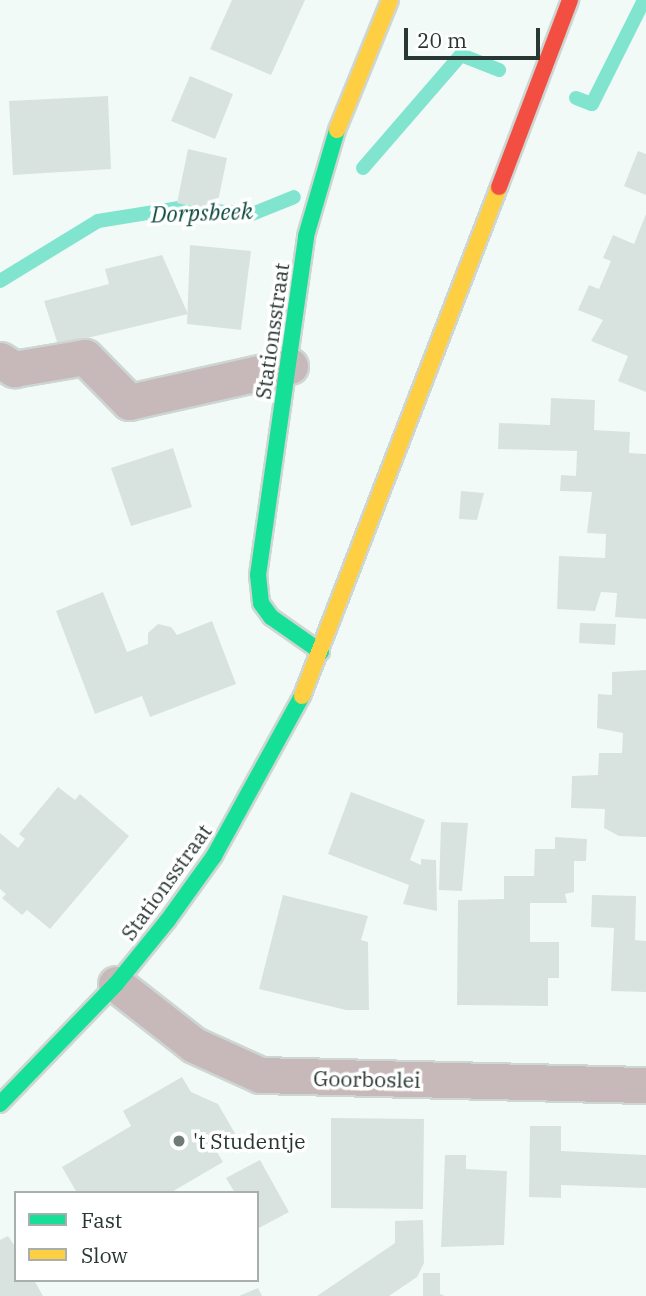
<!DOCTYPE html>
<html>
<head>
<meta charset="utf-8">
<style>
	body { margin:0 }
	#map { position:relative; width:646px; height:1296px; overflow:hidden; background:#f2faf8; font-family:"IBM Plex Serif",serif }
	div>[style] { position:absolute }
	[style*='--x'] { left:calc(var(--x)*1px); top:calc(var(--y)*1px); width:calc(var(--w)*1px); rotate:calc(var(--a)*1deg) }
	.stream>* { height:14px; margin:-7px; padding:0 7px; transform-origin:7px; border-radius:7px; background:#81e4cf }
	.building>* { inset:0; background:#d8e3e0 }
	.roads { filter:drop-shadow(2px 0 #ced6d4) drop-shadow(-2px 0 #ced6d4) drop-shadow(0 2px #ced6d4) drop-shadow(0 -2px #ced6d4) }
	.street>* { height:35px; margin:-17.5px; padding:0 17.5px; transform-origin:17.5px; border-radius:17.5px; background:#c7b9ba }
	.fast>* { height:16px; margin:-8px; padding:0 8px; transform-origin:8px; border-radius:8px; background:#16e098 }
	.slow>* { height:16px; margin:-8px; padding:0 8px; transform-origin:8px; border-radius:8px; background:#ffcf43 }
	.jam>* { height:16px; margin:-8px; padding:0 8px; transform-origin:8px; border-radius:8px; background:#f24e42 }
	.dots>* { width:19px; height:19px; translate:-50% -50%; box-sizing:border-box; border:4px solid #fff; border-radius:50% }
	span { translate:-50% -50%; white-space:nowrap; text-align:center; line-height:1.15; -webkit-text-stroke:7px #fff; paint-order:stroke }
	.street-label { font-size:21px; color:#283733 }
	.poi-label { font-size:21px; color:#283733 }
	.left { translate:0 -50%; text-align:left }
	.water-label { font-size:23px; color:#104c40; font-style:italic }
	.legend { position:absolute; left:14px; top:1191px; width:245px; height:91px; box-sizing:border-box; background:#fff; border:2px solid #a9afad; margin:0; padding:9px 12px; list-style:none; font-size:21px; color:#283733 }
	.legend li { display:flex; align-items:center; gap:14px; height:35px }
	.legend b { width:35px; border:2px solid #a9afad }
	.scale { position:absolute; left:404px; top:28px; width:136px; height:32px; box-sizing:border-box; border:4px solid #283733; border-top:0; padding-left:9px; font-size:21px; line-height:24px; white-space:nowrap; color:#283733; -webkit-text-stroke:5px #fff; paint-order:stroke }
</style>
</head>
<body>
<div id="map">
	<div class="stream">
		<div style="--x:576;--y:98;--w:17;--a:21"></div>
		<div style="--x:592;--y:104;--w:116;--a:-63.4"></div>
		<div style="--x:363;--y:168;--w:150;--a:-49.1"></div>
		<div style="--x:461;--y:55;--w:41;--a:21.5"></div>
		<div style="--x:0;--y:281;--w:115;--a:-31.5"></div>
		<div style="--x:98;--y:221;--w:81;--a:-9.2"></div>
		<div style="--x:178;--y:208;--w:74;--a:4.6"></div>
		<div style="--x:252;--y:214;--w:45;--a:-22"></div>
	</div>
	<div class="building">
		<div style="clip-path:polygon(232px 0,305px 0,271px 75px,210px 49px)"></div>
		<div style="clip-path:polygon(190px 76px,233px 94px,215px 139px,171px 121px)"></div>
		<div style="clip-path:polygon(108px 96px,111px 169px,13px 175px,9px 101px)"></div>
		<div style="clip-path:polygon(188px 149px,227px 158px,216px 211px,177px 203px)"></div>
		<div style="clip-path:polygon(638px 151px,646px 154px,646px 195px,624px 186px)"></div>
		<div style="clip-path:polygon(646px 214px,646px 392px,618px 381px,628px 356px,591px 341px,603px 320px,578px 310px,589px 285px,599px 289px,611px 261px,603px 258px,613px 235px,634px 244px)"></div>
		<div style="clip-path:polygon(190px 245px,251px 251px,241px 330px,187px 324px)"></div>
		<div style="clip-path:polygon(162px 255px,188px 314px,58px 345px,44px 301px,109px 284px,105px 269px)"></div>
		<div style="clip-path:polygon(551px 398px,595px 400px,594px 430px,630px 432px,629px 453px,646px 454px,646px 619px,615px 617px,617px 593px,601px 592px,595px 611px,557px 609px,559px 556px,605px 558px,606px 534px,587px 533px,592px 492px,560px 491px,561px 475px,576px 476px,577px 451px,498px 449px,499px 423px,550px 425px)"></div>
		<div style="clip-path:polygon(173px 448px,192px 507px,131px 526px,111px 468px)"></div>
		<div style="clip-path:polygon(461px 491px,484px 493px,477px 520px,459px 519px)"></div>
		<div style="clip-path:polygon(103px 592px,127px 652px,148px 644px,148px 633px,158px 624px,171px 627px,177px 635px,212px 621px,236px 684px,150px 717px,142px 696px,95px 714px,56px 611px)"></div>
		<div style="clip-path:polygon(580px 623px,616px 624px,615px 645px,579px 643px)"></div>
		<div style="clip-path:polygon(646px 670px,646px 837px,619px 836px,604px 828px,605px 809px,571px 808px,572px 776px,598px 775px,599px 753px,622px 753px,623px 733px,597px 728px,598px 694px,612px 695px,612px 672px)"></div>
		<div style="clip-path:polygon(58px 787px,75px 800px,80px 794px,129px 836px,50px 929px,27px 910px,22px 915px,2px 898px,6px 894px,0 889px,0 833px,18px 848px,25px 839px,19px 834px)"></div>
		<div style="clip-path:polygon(351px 792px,425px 820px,410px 860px,421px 865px,421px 859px,436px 860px,437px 911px,403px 904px,409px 885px,328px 854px)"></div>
		<div style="clip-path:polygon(441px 822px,468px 823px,462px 891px,439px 890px)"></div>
		<div style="clip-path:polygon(555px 837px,587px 839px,586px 861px,574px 861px,574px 892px,565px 894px,567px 903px,530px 903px,530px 942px,559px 942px,559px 978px,548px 978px,548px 1006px,457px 1005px,458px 900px,504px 899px,504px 876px,534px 876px,535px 849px,555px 849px)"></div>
		<div style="clip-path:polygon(283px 895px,368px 916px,361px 940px,368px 942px,369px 1010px,346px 1010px,259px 989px)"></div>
		<div style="clip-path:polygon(592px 895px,636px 896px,635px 940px,646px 941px,646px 992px,611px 991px,614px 928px,591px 927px)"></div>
		<div style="clip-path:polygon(182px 1077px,191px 1092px,218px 1104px,236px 1135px,214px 1147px,223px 1162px,170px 1193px,77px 1193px,62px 1167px,131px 1126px,123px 1111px)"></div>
		<div style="clip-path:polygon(331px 1118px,424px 1119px,423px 1209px,331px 1208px)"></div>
		<div style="clip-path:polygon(530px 1126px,561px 1126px,561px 1151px,646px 1155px,646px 1188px,561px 1185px,561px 1198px,529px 1197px)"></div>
		<div style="clip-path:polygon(445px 1155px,466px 1155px,466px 1169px,507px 1171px,504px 1245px,441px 1247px)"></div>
		<div style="clip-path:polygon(260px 1160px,289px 1212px,257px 1229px,257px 1193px,235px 1193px,226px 1178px)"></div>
		<div style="clip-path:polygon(423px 1220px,424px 1263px,417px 1277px,389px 1296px,317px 1296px,395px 1243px,395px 1221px)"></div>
		<div style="clip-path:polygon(8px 1236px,16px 1248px,16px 1280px,34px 1280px,43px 1296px,0 1296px,0 1240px)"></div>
		<div style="clip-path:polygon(423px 1273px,440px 1273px,440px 1294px,445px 1296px,423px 1296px)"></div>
		<div style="clip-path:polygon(258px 1288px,262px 1296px,239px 1296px)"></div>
	</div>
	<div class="roads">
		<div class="street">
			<div style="--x:0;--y:360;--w:17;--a:33"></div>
			<div style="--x:14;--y:369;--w:72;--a:-9.6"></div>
			<div style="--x:85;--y:357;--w:63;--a:45.6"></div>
			<div style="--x:129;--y:402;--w:165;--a:-12.6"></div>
			<div style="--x:116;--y:984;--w:99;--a:38"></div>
			<div style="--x:194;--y:1045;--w:72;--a:24.4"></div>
			<div style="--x:260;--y:1075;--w:386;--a:1.5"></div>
		</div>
		<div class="fast">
			<div style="--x:321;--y:652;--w:61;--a:-145"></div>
			<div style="--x:271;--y:617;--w:17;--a:-126"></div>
			<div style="--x:261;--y:603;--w:28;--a:-96"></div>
			<div style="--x:258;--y:575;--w:342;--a:-81.9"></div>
			<div style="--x:306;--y:236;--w:110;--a:-73.7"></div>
			<div style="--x:0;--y:1104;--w:167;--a:-46"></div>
			<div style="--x:116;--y:984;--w:82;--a:-50.9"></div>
			<div style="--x:168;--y:920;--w:79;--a:-54.3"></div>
			<div style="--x:214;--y:856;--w:183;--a:-61.2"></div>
		</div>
		<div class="slow">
			<div style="--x:337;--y:130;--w:140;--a:-67.8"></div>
			<div style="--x:302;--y:696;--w:546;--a:-68.84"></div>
		</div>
		<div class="jam">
			<div style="--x:499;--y:187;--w:200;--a:-69.2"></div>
		</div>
	</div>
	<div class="dots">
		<div style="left:179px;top:1141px;background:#6f7b78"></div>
	</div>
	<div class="street-label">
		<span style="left:272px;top:331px;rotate:-82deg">Stationsstraat</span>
		<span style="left:166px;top:882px;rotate:-54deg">Stationsstraat</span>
		<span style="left:367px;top:1079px;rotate:1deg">Goorboslei</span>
	</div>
	<div class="poi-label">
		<span class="left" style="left:193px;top:1141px">'t Studentje</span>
	</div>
	<div class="water-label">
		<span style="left:202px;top:212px;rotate:-2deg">Dorpsbeek</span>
	</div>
	<ul class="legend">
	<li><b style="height:9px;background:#16e098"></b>Fast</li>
	<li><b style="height:9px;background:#ffcf43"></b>Slow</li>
	</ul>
	<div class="scale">20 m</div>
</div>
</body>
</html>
